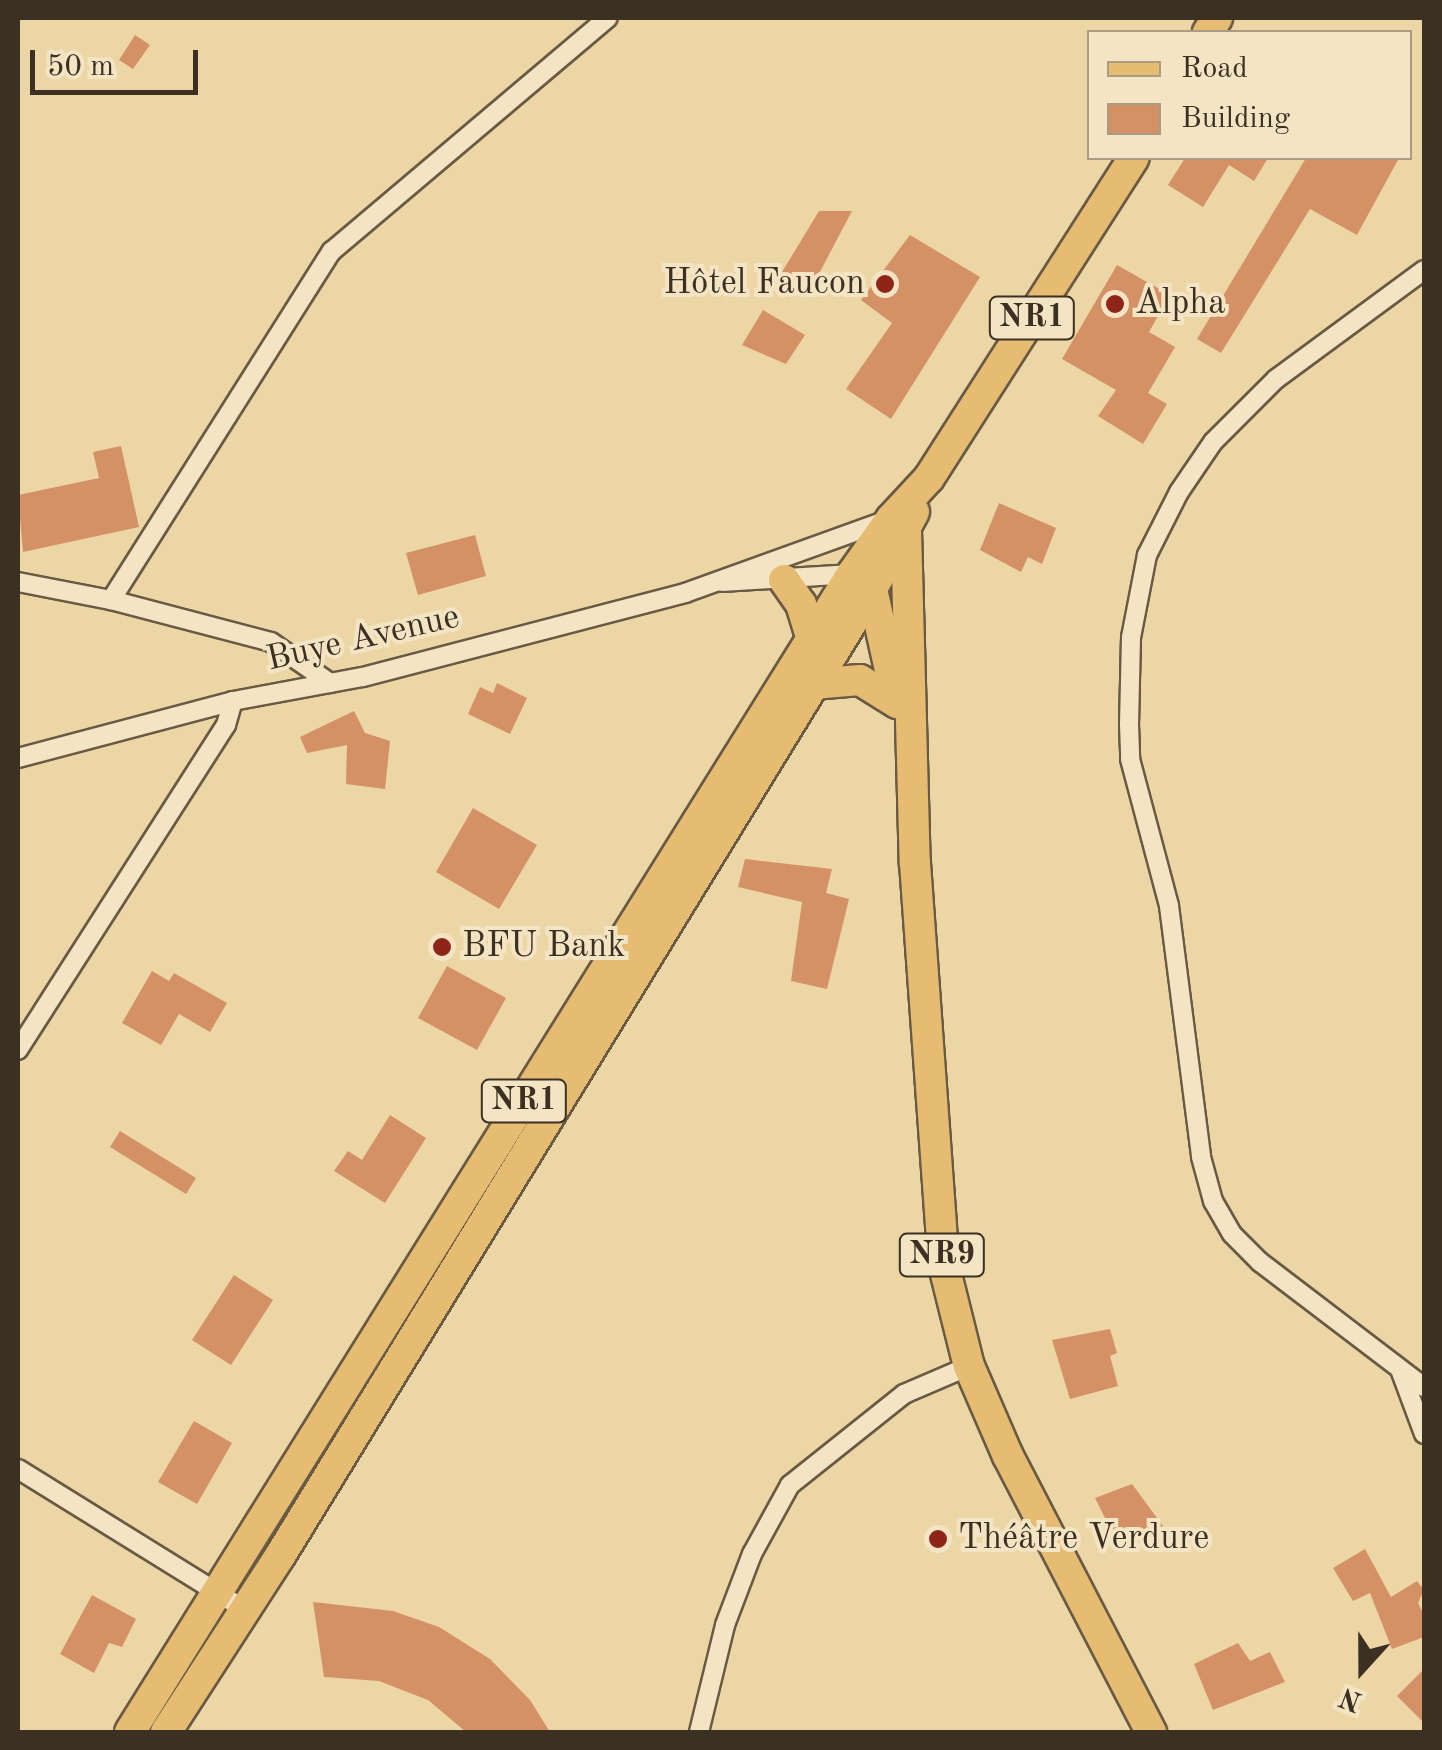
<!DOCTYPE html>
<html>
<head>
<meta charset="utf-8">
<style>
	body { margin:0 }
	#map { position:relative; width:1442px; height:1750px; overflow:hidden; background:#edd6a5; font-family:"Old Standard TT",serif }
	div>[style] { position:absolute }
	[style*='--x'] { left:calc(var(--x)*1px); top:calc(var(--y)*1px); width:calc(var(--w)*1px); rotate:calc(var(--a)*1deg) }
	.building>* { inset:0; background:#d49165 }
	.roads { filter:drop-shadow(2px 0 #685a43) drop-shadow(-2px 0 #685a43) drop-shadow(0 2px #685a43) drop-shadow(0 -2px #685a43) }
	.minor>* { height:18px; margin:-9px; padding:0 9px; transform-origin:9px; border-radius:9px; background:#f3e4c4 }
	.primary>* { height:30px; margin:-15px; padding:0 15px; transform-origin:15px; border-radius:15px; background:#e6bb72 }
	.trunk>* { height:30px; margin:-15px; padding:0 15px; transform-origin:15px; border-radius:15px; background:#e6bb72 }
	.dots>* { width:28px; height:28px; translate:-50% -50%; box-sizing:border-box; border:5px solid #f3e4c4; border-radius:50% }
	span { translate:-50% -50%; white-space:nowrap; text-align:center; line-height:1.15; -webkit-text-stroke:8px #f3e4c4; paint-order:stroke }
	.shield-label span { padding:2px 8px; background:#f3e4c4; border:2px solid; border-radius:8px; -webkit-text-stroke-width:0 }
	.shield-label { font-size:32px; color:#3c3022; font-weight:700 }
	.poi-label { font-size:35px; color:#3c3022 }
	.right { translate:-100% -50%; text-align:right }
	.left { translate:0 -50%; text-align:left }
	.street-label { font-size:35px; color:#3c3022 }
	.frame { position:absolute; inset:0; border:20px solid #3c3022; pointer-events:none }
	.legend { position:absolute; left:1087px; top:30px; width:325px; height:130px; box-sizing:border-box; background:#f3e4c4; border:2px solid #aa9c83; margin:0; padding:12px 18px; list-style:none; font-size:30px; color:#3c3022 }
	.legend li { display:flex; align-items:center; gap:20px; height:50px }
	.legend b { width:50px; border:2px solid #aa9c83 }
	.north { position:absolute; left:1312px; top:1620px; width:100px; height:100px; -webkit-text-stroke:8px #f3e4c4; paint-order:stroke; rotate:201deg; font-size:28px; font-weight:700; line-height:40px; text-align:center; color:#3c3022 }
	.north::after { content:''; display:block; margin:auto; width:35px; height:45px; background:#3c3022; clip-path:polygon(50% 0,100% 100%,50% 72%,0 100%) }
	.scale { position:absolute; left:30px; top:50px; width:168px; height:45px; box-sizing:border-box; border:5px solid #3c3022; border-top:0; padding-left:12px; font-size:30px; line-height:35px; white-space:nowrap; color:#3c3022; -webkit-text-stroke:8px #f3e4c4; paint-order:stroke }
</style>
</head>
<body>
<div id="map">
	<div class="building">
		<div style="clip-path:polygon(135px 35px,150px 45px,133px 69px,119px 60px)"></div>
		<div style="clip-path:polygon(1185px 158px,1268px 158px,1254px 181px,1229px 165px,1203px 207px,1168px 185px)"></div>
		<div style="clip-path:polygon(1306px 158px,1399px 158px,1357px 235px,1310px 209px,1221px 353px,1197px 339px)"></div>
		<div style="clip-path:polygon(819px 211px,852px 211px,813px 285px,782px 272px)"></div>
		<div style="clip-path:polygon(910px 235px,980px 277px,891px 419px,846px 389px,892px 323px,861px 300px)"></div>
		<div style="clip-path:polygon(1117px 265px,1170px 295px,1149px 332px,1175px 347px,1148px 393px,1167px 404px,1143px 444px,1098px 416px,1116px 390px,1062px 359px)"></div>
		<div style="clip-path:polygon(763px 310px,805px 335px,786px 364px,742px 345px)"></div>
		<div style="clip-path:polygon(121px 446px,139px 527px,23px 552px,18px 495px,99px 478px,93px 452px)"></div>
		<div style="clip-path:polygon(999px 503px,1056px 528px,1042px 564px,1028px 557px,1021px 572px,980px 550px)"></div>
		<div style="clip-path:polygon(475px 535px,486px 576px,418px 595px,406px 553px)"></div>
		<div style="clip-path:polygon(497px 683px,527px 698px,510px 734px,468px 714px,480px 687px,493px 693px)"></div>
		<div style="clip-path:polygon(354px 711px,365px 733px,390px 741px,385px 789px,346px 784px,347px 745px,307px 753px,300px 737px)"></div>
		<div style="clip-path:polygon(473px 808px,537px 845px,499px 909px,436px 872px)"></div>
		<div style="clip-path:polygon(745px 859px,832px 869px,826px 893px,849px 899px,827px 989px,791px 981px,802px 902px,738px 887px)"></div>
		<div style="clip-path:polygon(447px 966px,506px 998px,477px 1050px,418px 1018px)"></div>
		<div style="clip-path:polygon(152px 971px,169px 981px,174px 973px,227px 1003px,210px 1032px,179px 1014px,161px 1045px,122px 1023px)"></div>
		<div style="clip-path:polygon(390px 1115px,426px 1138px,385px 1203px,334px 1171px,348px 1151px,362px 1160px)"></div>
		<div style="clip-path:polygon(120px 1131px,196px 1178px,186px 1194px,110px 1147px)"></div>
		<div style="clip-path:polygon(234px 1275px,273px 1300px,231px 1365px,192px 1340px)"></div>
		<div style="clip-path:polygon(1110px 1329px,1117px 1353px,1110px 1356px,1118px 1386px,1070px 1399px,1052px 1340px)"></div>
		<div style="clip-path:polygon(194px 1421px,232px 1443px,197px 1504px,158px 1482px)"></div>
		<div style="clip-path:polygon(1132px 1484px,1163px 1526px,1121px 1550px,1095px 1498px)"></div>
		<div style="clip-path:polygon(1365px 1549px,1391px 1597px,1417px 1581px,1424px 1590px,1418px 1603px,1424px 1615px,1424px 1637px,1392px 1649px,1370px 1593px,1353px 1601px,1333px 1568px)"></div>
		<div style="clip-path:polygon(92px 1595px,136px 1619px,122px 1647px,109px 1643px,94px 1673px,60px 1654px)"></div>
		<div style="clip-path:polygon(313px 1602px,393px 1611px,439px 1627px,490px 1659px,530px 1700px,550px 1732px,466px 1732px,428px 1700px,379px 1681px,324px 1677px)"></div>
		<div style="clip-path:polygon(1238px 1643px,1250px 1661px,1270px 1652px,1285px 1682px,1213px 1710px,1194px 1664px)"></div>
		<div style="clip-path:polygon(1424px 1669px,1424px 1723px,1397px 1696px)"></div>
	</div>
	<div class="roads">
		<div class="minor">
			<div style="--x:1424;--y:270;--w:184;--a:143.6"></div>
			<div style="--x:1276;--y:379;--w:89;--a:135"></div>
			<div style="--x:1213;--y:442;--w:60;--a:124.2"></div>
			<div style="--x:1179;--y:492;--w:71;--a:116.9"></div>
			<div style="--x:1147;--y:555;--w:84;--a:101"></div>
			<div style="--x:1131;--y:637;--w:87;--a:91.3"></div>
			<div style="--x:1129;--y:724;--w:35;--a:88"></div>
			<div style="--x:1130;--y:759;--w:152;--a:75.1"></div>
			<div style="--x:1169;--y:906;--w:253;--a:82.7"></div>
			<div style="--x:1201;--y:1157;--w:46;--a:74.7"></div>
			<div style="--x:1213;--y:1201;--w:38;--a:60"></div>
			<div style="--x:1232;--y:1234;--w:40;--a:45"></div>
			<div style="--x:1260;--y:1262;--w:206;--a:37.3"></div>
			<div style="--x:18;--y:582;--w:95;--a:11"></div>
			<div style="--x:111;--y:600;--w:165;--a:14.7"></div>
			<div style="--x:271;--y:642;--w:72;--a:34.8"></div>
			<div style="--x:722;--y:582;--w:130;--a:-3.5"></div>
			<div style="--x:111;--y:600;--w:413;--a:-57.7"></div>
			<div style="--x:332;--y:251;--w:361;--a:-40.2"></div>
			<div style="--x:18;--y:758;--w:222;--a:-14.8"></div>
			<div style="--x:233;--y:701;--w:132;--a:-10.5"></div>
			<div style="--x:363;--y:677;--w:333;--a:-14.6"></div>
			<div style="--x:685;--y:593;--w:216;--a:-19.8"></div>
			<div style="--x:18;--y:1050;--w:386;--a:-57.4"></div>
			<div style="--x:226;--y:725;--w:25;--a:-74"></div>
			<div style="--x:1401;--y:1372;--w:66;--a:69.6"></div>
			<div style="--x:18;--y:1469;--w:267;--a:31.8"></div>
			<div style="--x:699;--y:1732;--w:110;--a:-76.3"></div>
			<div style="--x:725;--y:1625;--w:76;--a:-69.2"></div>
			<div style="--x:752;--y:1554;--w:79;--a:-61.2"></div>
			<div style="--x:790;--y:1485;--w:146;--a:-38.6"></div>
			<div style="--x:904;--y:1394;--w:71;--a:-23.3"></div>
		</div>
		<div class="primary">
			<div style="--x:896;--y:523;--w:12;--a:35"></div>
			<div style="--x:906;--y:530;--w:333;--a:88.5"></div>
			<div style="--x:915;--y:863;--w:404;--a:85.9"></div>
			<div style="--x:944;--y:1266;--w:103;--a:76"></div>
			<div style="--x:969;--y:1366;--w:98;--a:66.6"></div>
			<div style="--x:1008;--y:1456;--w:311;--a:62.6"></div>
			<div style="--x:857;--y:578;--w:19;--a:36"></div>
			<div style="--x:872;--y:589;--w:116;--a:77.5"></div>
		</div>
		<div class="trunk">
			<div style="--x:1208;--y:32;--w:17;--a:-57"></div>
			<div style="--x:784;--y:580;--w:29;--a:55"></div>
			<div style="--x:801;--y:604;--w:38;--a:73"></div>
			<div style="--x:813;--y:684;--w:47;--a:-4.9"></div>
			<div style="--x:860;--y:680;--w:44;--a:31.9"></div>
			<div style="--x:130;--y:1732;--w:1365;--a:-58.06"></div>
			<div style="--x:852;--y:574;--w:67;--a:-54.7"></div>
			<div style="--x:891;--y:519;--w:56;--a:-47.2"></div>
			<div style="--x:929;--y:478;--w:380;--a:-57.4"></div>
			<div style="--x:166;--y:1732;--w:210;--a:-57.1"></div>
			<div style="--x:280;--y:1556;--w:1134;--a:-58.52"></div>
			<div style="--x:872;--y:589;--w:88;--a:-61.4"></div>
		</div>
	</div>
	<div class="dots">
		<div style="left:885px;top:284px;background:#8f2418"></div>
		<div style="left:1115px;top:304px;background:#8f2418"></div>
		<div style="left:442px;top:947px;background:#8f2418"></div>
		<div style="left:938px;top:1539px;background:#8f2418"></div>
	</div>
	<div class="shield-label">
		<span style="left:1032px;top:318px">NR1</span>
		<span style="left:524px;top:1101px">NR1</span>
		<span style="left:942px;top:1255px">NR9</span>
	</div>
	<div class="poi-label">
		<span class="right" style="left:865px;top:284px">Hôtel Faucon</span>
		<span class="left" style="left:1135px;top:304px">Alpha</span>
		<span class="left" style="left:462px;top:947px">BFU Bank</span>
		<span class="left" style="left:958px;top:1539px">Théâtre Verdure</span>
	</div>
	<div class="street-label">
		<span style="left:363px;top:639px;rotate:-13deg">Buye Avenue</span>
	</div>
	<div class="frame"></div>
	<ul class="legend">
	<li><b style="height:12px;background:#e6bb72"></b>Road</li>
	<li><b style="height:28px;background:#d49165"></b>Building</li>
	</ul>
	<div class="north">N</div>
	<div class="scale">50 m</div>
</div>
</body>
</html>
